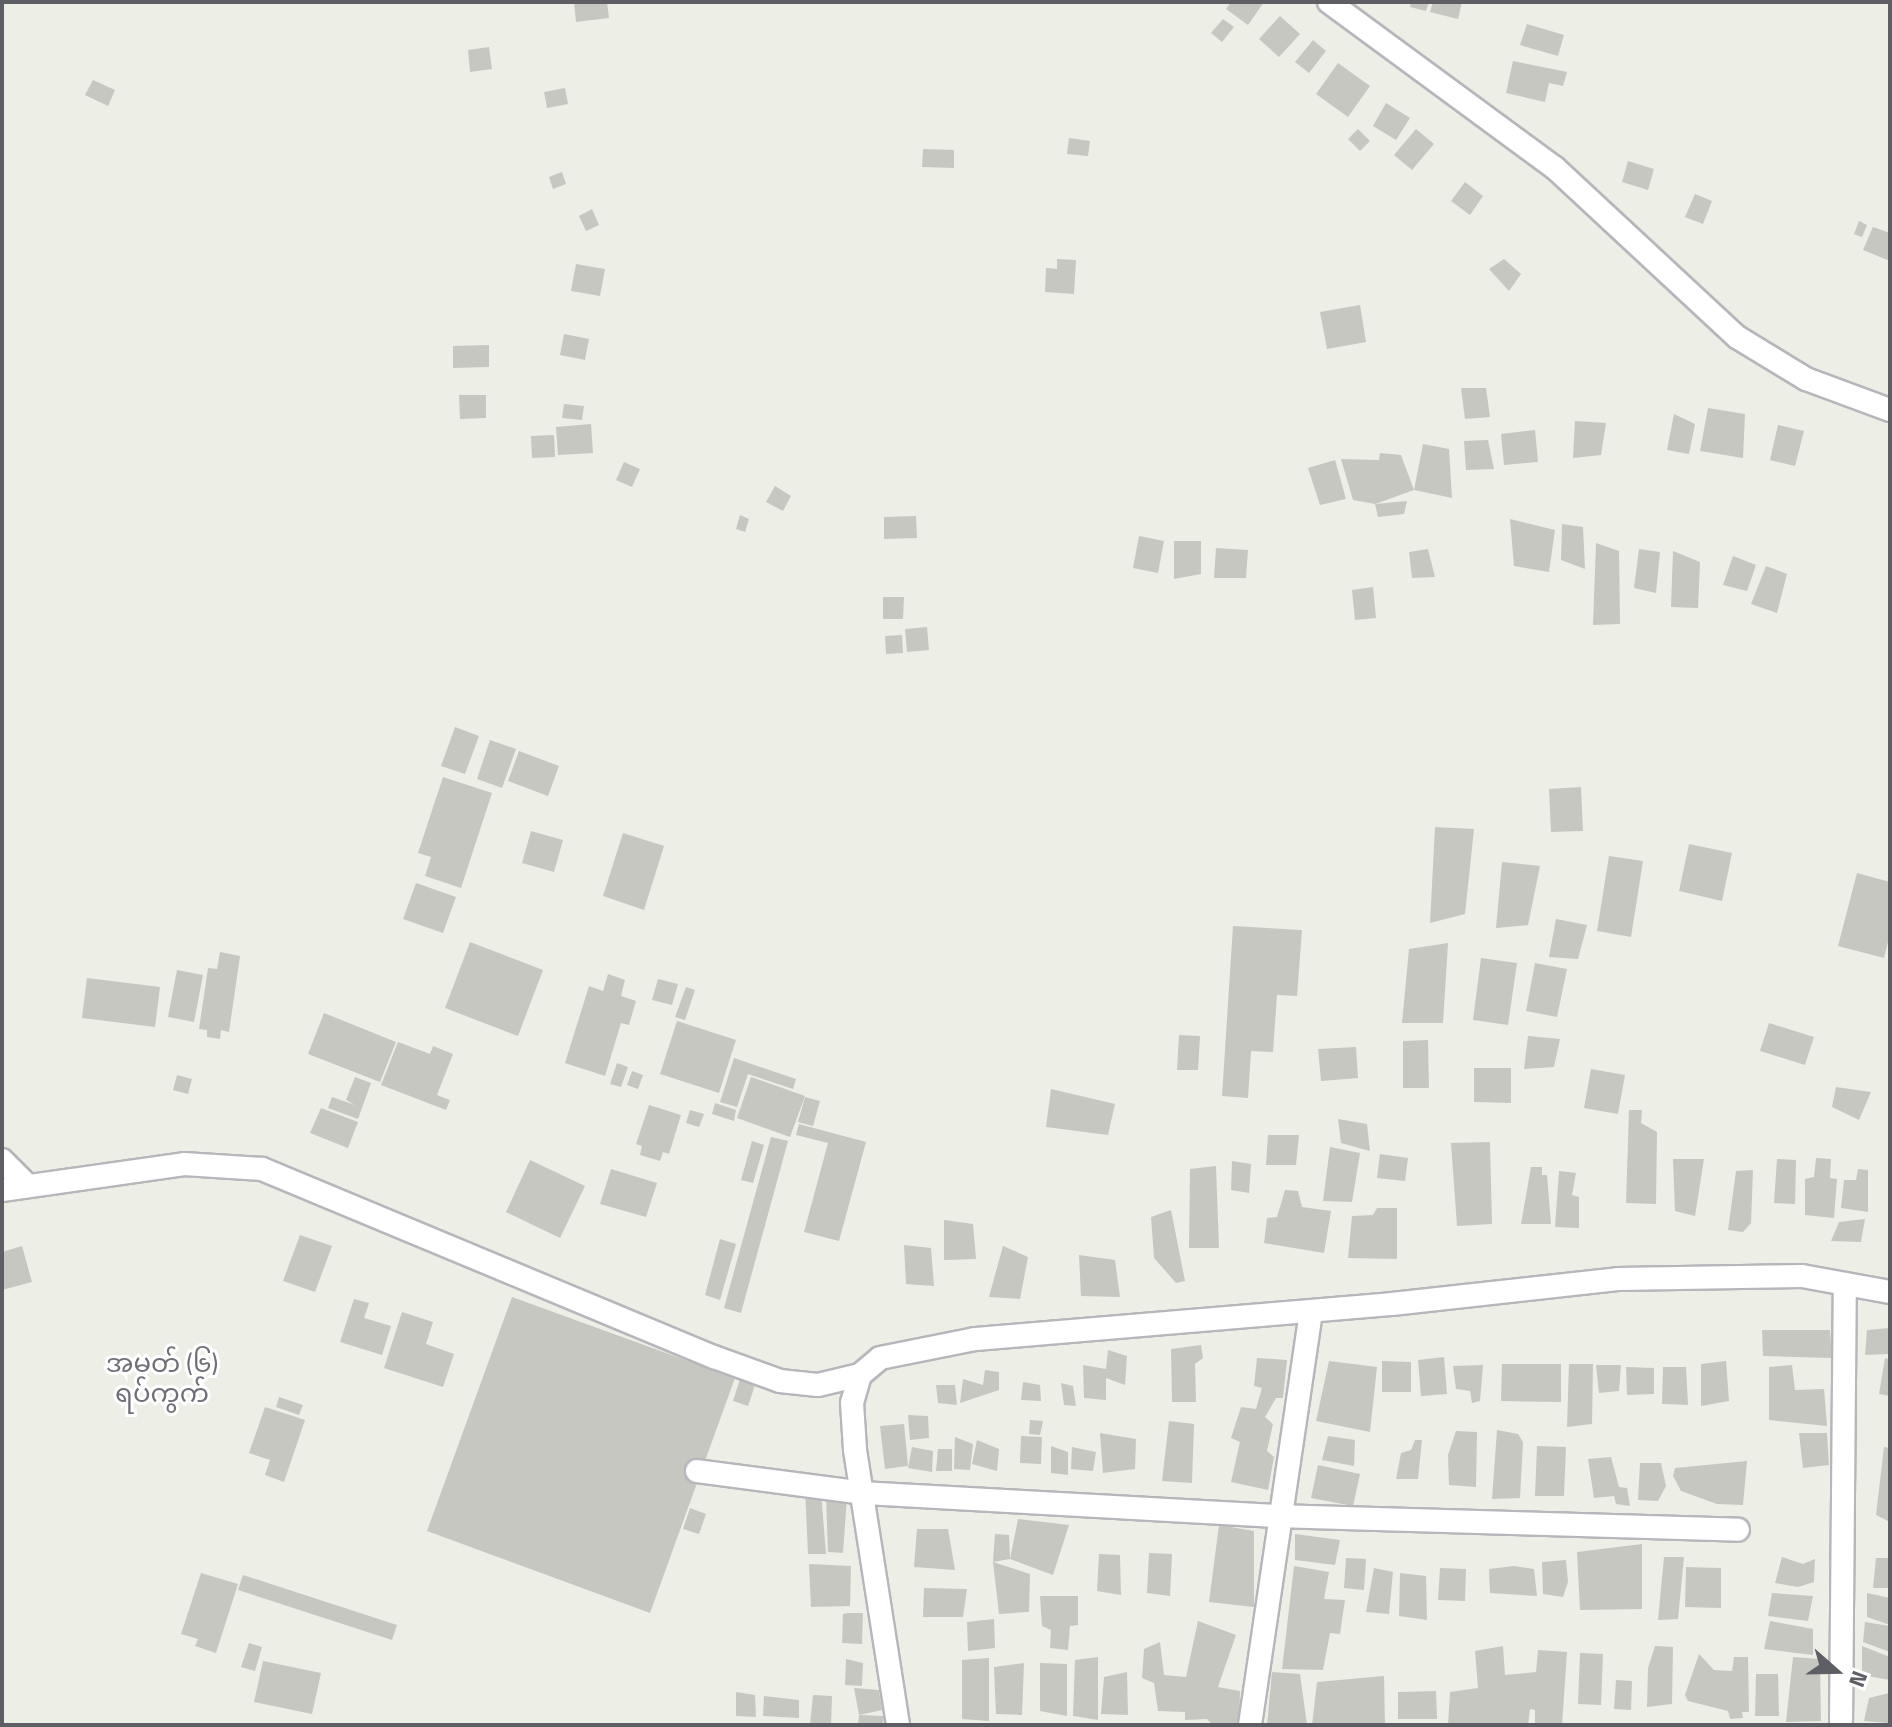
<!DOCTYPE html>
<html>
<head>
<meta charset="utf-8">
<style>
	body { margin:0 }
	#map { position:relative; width:1892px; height:1727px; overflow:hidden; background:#edeee6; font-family:"Titillium Web","Noto Sans Myanmar",sans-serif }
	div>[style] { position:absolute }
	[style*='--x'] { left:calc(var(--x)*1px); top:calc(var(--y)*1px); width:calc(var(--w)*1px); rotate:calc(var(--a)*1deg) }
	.building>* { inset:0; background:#c7c7c1 }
	.roads { filter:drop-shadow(2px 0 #b6b6bb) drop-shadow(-2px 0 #b6b6bb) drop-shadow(0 2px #b6b6bb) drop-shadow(0 -2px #b6b6bb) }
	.minor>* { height:22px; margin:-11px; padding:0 11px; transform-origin:11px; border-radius:11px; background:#fff }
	span { translate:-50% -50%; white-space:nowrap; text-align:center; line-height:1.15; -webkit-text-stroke:6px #fff; paint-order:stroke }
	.quarter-label { font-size:26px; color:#6f7077 }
	.frame { position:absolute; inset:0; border:4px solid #5e5f65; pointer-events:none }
	.north { position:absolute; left:1796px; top:1631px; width:80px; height:80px; -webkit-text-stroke:6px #fff; paint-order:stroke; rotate:110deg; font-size:22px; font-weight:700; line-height:32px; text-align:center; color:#5e5f65 }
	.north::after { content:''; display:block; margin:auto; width:28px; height:36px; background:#5e5f65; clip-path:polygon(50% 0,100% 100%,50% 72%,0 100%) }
</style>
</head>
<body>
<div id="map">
	<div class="building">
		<div style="clip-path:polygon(574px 2px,607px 2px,609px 18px,576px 22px)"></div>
		<div style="clip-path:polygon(1231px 2px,1264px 2px,1248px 25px,1226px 9px)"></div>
		<div style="clip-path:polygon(1411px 2px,1429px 2px,1426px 11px,1410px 7px)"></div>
		<div style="clip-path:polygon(1433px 2px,1462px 2px,1458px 19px,1430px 12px)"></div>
		<div style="clip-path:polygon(1280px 16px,1300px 34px,1279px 57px,1259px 39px)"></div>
		<div style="clip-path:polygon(1223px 19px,1234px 27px,1222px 42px,1211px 33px)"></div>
		<div style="clip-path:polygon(1527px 24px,1564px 35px,1558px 56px,1520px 45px)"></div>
		<div style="clip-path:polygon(1313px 40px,1326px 51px,1309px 73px,1295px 62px)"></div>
		<div style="clip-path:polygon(489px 47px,492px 69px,470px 72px,468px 50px)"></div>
		<div style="clip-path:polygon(1513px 61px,1567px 72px,1563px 86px,1549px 83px,1545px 102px,1506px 93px)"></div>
		<div style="clip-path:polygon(1338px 63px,1370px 86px,1348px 117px,1316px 94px)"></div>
		<div style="clip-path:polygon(93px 80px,115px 90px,108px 106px,85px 95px)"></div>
		<div style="clip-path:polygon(565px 88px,568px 104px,547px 108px,544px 92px)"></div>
		<div style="clip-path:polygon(1386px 103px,1410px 118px,1396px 140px,1373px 126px)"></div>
		<div style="clip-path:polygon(1358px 129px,1370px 141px,1360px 151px,1348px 139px)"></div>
		<div style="clip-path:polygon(1416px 129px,1434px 144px,1412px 170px,1394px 155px)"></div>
		<div style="clip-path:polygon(1069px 138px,1090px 141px,1088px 156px,1067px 154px)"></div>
		<div style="clip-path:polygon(923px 149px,954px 150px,954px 168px,922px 167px)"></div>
		<div style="clip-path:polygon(1628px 161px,1654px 169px,1648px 190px,1622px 182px)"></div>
		<div style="clip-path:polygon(562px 172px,566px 184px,553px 189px,549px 177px)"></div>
		<div style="clip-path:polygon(1465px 182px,1483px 196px,1470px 215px,1451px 201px)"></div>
		<div style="clip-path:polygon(1695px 194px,1712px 201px,1703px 224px,1685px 217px)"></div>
		<div style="clip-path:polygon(592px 209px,599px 225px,586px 231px,579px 216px)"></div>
		<div style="clip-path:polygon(1859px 221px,1867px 225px,1862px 237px,1854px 234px)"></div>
		<div style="clip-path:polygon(1873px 227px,1890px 233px,1890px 261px,1863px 250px)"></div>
		<div style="clip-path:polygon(1057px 259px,1076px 260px,1074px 294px,1045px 292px,1046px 268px,1057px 269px)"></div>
		<div style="clip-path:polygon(1504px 259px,1521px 274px,1509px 291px,1489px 269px)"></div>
		<div style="clip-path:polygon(576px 264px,605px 269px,600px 296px,571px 291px)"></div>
		<div style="clip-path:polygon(1360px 305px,1366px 342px,1327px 349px,1320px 312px)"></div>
		<div style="clip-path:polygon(564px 334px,589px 339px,585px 360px,560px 355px)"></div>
		<div style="clip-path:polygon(489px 345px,489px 367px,453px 368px,453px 346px)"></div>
		<div style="clip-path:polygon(1461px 388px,1486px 388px,1490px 417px,1465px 419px)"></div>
		<div style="clip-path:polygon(459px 395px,486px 395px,486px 418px,460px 419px)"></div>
		<div style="clip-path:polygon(564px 404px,584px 406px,582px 420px,562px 418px)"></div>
		<div style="clip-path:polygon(1708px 408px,1745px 414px,1743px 458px,1700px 451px)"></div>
		<div style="clip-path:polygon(1674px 414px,1695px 424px,1689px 454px,1667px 450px)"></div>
		<div style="clip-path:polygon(1575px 421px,1606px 423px,1601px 455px,1573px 458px)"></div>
		<div style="clip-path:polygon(591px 424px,593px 453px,558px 455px,556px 427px)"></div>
		<div style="clip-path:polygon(1778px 425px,1804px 431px,1795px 466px,1770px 460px)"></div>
		<div style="clip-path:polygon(1535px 430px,1538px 462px,1504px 465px,1501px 434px)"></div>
		<div style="clip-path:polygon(554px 435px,555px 457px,532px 458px,531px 436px)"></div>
		<div style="clip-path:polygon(1488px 440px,1494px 469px,1466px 470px,1464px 441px)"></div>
		<div style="clip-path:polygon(1423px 444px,1449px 449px,1452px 498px,1414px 490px)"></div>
		<div style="clip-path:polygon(1380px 453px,1401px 455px,1414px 490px,1375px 504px,1353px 500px,1341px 459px,1379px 460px)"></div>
		<div style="clip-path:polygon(1335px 460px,1346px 499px,1320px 505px,1308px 468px)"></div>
		<div style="clip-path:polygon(624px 462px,640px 469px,632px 487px,616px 480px)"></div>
		<div style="clip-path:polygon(775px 486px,791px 496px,783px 511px,766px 502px)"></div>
		<div style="clip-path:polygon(1407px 501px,1404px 514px,1378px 517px,1375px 504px)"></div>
		<div style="clip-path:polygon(740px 515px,749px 519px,745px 532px,736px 529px)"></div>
		<div style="clip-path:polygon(916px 516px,917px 538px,884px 539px,884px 517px)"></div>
		<div style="clip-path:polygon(1510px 519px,1555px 530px,1549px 572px,1514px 566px)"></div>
		<div style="clip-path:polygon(1562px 524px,1583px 527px,1585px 569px,1561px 560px)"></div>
		<div style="clip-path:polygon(1139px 536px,1164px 541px,1158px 573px,1133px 568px)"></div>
		<div style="clip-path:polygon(1174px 541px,1201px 541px,1201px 574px,1174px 579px)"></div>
		<div style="clip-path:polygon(1596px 543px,1619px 551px,1620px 624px,1593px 625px)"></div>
		<div style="clip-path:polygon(1216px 548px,1248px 550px,1246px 578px,1214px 578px)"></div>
		<div style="clip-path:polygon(1428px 549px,1435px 577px,1412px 578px,1409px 552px)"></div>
		<div style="clip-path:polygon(1639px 549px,1660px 552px,1656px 593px,1634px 588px)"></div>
		<div style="clip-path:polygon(1673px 551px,1700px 562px,1698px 608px,1671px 607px)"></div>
		<div style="clip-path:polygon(1733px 556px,1756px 565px,1747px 591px,1723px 585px)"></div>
		<div style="clip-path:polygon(1766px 566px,1787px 574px,1777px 613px,1751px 604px)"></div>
		<div style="clip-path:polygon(1373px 587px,1376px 618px,1355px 620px,1352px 590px)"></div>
		<div style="clip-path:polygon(883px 597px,904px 597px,903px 619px,883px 619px)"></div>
		<div style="clip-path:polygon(927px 627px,929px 650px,907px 652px,905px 629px)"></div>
		<div style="clip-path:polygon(902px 635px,903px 653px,886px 654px,885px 636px)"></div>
		<div style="clip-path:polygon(455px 727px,479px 736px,465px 774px,441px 766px)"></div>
		<div style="clip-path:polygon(490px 740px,516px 749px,502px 788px,477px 779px)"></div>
		<div style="clip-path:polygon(519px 751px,559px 766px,548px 796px,508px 781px)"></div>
		<div style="clip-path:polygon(443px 777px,492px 793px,461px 888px,425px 876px,431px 857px,418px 853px)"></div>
		<div style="clip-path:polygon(1581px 787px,1583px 831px,1551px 832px,1549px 789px)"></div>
		<div style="clip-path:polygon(1435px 827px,1474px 829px,1465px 914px,1430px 923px)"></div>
		<div style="clip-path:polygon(531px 831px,563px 840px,554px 872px,522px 863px)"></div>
		<div style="clip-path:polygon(623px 833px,664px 846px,644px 910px,603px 896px)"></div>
		<div style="clip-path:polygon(1689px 844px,1732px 853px,1722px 901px,1679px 891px)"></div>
		<div style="clip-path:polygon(1609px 856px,1643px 861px,1631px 937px,1597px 931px)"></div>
		<div style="clip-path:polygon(1502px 862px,1540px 866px,1528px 925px,1496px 928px)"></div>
		<div style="clip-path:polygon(1857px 873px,1890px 882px,1890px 934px,1884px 958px,1838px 946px)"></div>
		<div style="clip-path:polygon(416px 883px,456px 897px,443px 933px,403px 919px)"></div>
		<div style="clip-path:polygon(1556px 919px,1587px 925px,1578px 959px,1549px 957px)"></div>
		<div style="clip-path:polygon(1233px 926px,1302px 930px,1297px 996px,1277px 995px,1273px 1052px,1251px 1051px,1248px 1098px,1222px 1096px)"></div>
		<div style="clip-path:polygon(470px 942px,543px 970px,518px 1036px,445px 1008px)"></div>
		<div style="clip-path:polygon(1448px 943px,1443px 1023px,1402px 1023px,1409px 949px)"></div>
		<div style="clip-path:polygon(220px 952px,240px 956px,229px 1032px,221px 1030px,220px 1039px,207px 1037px,207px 1030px,199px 1029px,208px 968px,217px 969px)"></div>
		<div style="clip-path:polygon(1481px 958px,1517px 963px,1508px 1025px,1473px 1020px)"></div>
		<div style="clip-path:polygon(1535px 963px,1567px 969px,1557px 1017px,1526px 1011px)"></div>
		<div style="clip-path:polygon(177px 970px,203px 975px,194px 1022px,168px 1017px)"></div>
		<div style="clip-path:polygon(608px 974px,625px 980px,621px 996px,636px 1001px,629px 1025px,621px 1023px,605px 1076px,565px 1063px,589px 986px,603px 991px)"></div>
		<div style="clip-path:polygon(87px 978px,160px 987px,155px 1027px,82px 1018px)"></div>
		<div style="clip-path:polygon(658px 979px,678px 984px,672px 1005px,652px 1000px)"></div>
		<div style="clip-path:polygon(686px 987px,695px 990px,685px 1020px,675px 1017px)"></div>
		<div style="clip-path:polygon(324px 1013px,396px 1042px,380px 1082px,308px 1054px)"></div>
		<div style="clip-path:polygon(677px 1021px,736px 1040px,719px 1093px,660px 1074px)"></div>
		<div style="clip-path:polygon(1769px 1023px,1814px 1037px,1805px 1065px,1760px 1051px)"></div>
		<div style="clip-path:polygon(1179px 1035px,1200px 1036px,1198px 1070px,1177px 1070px)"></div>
		<div style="clip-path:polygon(1528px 1036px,1560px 1039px,1554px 1067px,1524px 1069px)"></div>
		<div style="clip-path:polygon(1428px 1040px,1429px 1088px,1403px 1088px,1403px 1041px)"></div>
		<div style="clip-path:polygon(398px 1042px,430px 1054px,433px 1046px,453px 1054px,437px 1095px,450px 1100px,446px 1110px,381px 1085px)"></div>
		<div style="clip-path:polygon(1356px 1047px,1358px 1078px,1321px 1081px,1318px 1049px)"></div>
		<div style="clip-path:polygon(734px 1058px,796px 1079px,793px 1089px,748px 1074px,737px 1107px,720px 1102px)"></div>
		<div style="clip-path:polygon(617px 1063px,628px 1067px,621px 1087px,610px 1084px)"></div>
		<div style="clip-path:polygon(1474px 1068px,1511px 1068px,1511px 1103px,1474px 1102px)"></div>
		<div style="clip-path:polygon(1591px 1069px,1625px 1075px,1618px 1114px,1584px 1108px)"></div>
		<div style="clip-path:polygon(632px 1071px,643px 1075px,638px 1089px,627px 1085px)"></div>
		<div style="clip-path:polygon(177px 1075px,192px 1079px,188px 1094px,173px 1090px)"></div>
		<div style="clip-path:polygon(355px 1077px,371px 1083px,358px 1119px,328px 1108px,332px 1097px,355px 1105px,346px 1100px)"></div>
		<div style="clip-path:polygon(751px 1077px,805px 1096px,790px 1137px,737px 1118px)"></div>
		<div style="clip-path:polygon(1836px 1087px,1871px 1092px,1859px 1120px,1832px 1107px)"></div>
		<div style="clip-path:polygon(1051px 1089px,1115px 1104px,1108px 1135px,1046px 1127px)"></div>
		<div style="clip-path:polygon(805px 1097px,820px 1101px,813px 1126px,798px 1122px)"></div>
		<div style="clip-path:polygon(715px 1103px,736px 1110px,734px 1121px,712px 1114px)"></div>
		<div style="clip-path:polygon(649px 1105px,681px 1115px,669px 1154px,663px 1152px,660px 1161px,640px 1155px,642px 1146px,636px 1144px)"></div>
		<div style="clip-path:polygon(321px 1108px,358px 1122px,348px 1148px,310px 1133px)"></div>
		<div style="clip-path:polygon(690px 1110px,704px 1114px,699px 1127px,686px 1123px)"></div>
		<div style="clip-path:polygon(1629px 1110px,1642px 1110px,1641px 1123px,1657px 1132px,1656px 1204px,1626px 1203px)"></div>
		<div style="clip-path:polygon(1338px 1119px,1367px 1124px,1370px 1151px,1341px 1143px)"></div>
		<div style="clip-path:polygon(799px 1124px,866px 1142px,839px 1241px,804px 1232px,828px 1143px,796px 1135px)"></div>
		<div style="clip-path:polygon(1268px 1135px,1299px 1135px,1296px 1165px,1266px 1165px)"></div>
		<div style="clip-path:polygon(771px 1137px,788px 1141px,741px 1313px,724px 1308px)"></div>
		<div style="clip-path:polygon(752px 1141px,764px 1145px,753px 1183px,741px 1180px)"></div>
		<div style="clip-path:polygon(1490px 1142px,1492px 1224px,1457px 1226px,1451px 1143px)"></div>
		<div style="clip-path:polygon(1330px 1147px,1360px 1153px,1352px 1202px,1323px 1201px)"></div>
		<div style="clip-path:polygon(1380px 1154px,1408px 1158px,1405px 1181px,1377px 1178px)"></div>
		<div style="clip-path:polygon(1816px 1158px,1831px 1159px,1830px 1178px,1837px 1179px,1834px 1218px,1805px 1215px,1805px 1179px,1814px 1177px)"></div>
		<div style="clip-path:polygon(1673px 1159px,1704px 1159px,1695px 1216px,1675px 1211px)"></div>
		<div style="clip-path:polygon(1777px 1159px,1796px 1160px,1795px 1204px,1774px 1203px)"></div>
		<div style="clip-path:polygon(530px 1160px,585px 1186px,560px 1238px,506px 1212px)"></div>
		<div style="clip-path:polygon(1232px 1161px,1251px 1164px,1249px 1193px,1231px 1190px)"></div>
		<div style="clip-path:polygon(1216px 1166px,1219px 1248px,1189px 1248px,1190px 1169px)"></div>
		<div style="clip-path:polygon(1531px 1167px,1542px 1167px,1542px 1175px,1547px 1175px,1551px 1224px,1521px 1224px)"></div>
		<div style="clip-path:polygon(611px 1169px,657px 1183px,646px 1217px,600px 1204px)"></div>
		<div style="clip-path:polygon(1858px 1169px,1868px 1170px,1868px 1212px,1841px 1208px,1844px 1180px,1856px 1180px)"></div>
		<div style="clip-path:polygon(1753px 1170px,1751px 1223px,1743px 1232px,1728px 1230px,1736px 1171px)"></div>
		<div style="clip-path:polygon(1559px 1171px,1576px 1173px,1572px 1195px,1579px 1197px,1579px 1228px,1555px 1227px)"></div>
		<div style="clip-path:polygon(1285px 1190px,1298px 1191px,1302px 1207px,1331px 1211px,1324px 1253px,1264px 1243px,1267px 1218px,1277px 1217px)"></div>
		<div style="clip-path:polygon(1377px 1208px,1397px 1208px,1397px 1259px,1348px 1258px,1352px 1216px,1373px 1215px)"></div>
		<div style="clip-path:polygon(1171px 1210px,1185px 1281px,1176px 1283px,1154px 1258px,1151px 1217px)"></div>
		<div style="clip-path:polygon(1865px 1219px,1861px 1242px,1831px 1241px,1839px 1222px)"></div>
		<div style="clip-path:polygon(944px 1220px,973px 1224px,976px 1259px,944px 1260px)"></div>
		<div style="clip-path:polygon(300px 1235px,332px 1246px,315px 1292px,283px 1281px)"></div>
		<div style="clip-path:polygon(720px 1239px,736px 1244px,720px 1300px,705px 1295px)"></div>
		<div style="clip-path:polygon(904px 1245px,931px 1248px,934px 1286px,906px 1284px)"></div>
		<div style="clip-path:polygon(22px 1246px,32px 1282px,2px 1290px,2px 1252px)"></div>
		<div style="clip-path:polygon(1003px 1246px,1028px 1257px,1020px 1299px,989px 1297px)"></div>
		<div style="clip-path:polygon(1079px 1255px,1115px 1260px,1120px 1297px,1081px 1296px)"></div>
		<div style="clip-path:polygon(512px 1297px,735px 1378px,650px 1613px,427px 1531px)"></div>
		<div style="clip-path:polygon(354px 1299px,369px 1303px,364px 1318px,391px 1326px,382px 1355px,340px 1342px)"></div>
		<div style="clip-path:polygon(402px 1312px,433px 1322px,426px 1344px,454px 1354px,443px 1387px,384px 1368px)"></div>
		<div style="clip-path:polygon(1890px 1328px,1890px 1354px,1865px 1355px,1867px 1330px)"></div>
		<div style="clip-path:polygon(1762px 1330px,1830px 1330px,1832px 1358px,1763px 1356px)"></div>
		<div style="clip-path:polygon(1201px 1345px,1203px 1358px,1195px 1364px,1196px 1402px,1172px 1402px,1171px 1349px)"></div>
		<div style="clip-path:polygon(1108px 1350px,1127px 1356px,1125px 1385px,1106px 1378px,1106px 1400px,1084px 1398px,1083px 1365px,1106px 1369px)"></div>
		<div style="clip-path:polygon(1444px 1357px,1447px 1394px,1421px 1396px,1418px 1360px)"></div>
		<div style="clip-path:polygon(1257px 1358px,1287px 1360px,1283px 1398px,1276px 1398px,1265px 1417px,1273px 1424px,1267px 1451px,1274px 1457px,1268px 1490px,1231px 1482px,1240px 1442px,1231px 1438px,1241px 1407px,1256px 1409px,1262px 1388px,1254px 1386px)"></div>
		<div style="clip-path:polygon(1885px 1358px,1890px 1360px,1890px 1396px,1879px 1394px)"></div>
		<div style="clip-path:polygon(1329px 1361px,1377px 1367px,1370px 1432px,1316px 1421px)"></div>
		<div style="clip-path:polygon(1382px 1361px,1411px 1362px,1411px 1392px,1382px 1392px)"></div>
		<div style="clip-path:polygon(1726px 1361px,1729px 1401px,1701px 1406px,1701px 1364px)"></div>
		<div style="clip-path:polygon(1502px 1364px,1561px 1364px,1561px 1402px,1501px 1401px)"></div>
		<div style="clip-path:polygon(1569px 1364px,1593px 1364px,1592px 1424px,1567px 1427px)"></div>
		<div style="clip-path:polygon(1483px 1365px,1480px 1401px,1472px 1403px,1470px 1391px,1456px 1389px,1453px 1366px)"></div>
		<div style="clip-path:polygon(1596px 1365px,1621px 1365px,1619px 1391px,1599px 1393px)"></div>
		<div style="clip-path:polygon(1792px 1365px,1795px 1390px,1824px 1389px,1827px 1426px,1769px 1420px,1769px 1367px)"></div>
		<div style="clip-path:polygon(1626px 1367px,1654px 1368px,1654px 1394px,1627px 1395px)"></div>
		<div style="clip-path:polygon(1663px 1367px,1686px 1367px,1688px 1405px,1662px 1404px)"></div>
		<div style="clip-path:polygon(985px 1370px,999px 1372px,999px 1390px,960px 1403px,963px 1379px,983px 1385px)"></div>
		<div style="clip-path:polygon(740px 1379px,755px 1385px,748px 1406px,733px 1401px)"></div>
		<div style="clip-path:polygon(1023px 1382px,1040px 1385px,1041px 1401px,1021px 1400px)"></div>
		<div style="clip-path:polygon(1061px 1383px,1073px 1386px,1076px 1406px,1064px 1405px)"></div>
		<div style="clip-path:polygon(936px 1385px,955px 1385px,957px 1405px,938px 1403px)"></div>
		<div style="clip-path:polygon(279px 1397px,303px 1405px,299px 1415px,276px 1407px)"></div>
		<div style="clip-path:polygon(265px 1407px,305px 1420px,284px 1482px,265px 1475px,270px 1460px,249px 1453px)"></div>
		<div style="clip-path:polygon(908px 1415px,928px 1416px,929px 1438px,910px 1440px)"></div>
		<div style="clip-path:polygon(1030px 1420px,1043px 1421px,1040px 1435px,1029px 1434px)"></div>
		<div style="clip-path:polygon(1169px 1421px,1194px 1424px,1192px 1483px,1162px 1481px)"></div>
		<div style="clip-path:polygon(904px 1424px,908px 1466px,885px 1469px,880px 1426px)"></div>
		<div style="clip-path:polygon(1497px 1430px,1518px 1434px,1523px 1442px,1520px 1498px,1492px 1499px)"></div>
		<div style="clip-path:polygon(1456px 1431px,1477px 1432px,1476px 1487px,1449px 1485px,1448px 1455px)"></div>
		<div style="clip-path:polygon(1100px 1433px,1136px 1439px,1135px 1469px,1103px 1473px)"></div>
		<div style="clip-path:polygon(1799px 1433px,1827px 1433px,1829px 1465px,1803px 1468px)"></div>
		<div style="clip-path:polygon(1021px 1436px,1042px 1437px,1041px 1464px,1020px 1463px)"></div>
		<div style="clip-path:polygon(1328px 1436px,1355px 1440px,1354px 1466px,1322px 1460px)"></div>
		<div style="clip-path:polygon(955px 1437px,973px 1444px,970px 1470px,954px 1469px)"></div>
		<div style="clip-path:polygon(977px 1440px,999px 1449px,997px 1471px,972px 1464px)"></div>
		<div style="clip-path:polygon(1415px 1440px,1422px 1440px,1418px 1479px,1396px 1479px,1401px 1453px,1411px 1450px)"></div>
		<div style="clip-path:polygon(1051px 1446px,1068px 1452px,1068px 1475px,1051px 1473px)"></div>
		<div style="clip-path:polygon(1537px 1446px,1566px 1447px,1564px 1496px,1535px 1496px)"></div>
		<div style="clip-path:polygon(912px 1447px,933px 1451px,932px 1472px,908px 1468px)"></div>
		<div style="clip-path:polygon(1072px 1447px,1096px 1452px,1093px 1471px,1071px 1469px)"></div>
		<div style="clip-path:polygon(1884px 1447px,1890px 1448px,1890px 1522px,1876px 1515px)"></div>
		<div style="clip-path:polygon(938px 1449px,952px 1449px,952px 1471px,936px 1471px)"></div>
		<div style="clip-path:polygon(1611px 1457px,1619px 1487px,1627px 1488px,1630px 1506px,1616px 1504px,1614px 1496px,1594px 1498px,1588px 1459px)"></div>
		<div style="clip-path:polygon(1747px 1461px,1743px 1505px,1717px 1504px,1681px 1491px,1673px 1476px,1675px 1468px)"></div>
		<div style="clip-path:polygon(1640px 1463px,1661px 1463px,1666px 1486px,1658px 1501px,1638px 1500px)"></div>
		<div style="clip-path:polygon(1318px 1465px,1360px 1474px,1353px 1506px,1311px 1498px)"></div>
		<div style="clip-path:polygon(805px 1489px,821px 1492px,826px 1554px,808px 1554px)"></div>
		<div style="clip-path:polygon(826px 1495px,847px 1497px,843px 1553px,828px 1552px)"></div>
		<div style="clip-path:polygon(690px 1508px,706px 1514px,699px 1534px,683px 1529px)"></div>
		<div style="clip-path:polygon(1018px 1519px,1069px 1525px,1053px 1575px,1010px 1559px)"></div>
		<div style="clip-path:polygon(1219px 1525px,1254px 1531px,1254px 1607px,1209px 1602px)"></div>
		<div style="clip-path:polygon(917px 1529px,948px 1529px,955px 1570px,914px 1567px)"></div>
		<div style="clip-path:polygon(995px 1534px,1009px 1535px,1010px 1559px,993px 1562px)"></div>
		<div style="clip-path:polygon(1295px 1534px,1340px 1540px,1335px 1565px,1295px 1560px)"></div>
		<div style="clip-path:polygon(1642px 1544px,1642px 1609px,1580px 1610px,1577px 1552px)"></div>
		<div style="clip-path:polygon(1149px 1553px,1172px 1554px,1170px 1596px,1147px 1593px)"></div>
		<div style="clip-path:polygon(1099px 1554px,1120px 1555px,1121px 1595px,1097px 1591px)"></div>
		<div style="clip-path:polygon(1664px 1557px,1684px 1557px,1678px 1619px,1658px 1620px)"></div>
		<div style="clip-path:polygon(1782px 1557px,1803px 1564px,1815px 1559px,1814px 1582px,1798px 1587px,1775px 1583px)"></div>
		<div style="clip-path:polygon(1346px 1558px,1366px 1559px,1364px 1590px,1344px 1588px)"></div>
		<div style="clip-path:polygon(1876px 1558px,1890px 1558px,1890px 1588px,1873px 1588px)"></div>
		<div style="clip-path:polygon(1566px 1560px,1568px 1582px,1563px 1597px,1543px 1594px,1542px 1562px)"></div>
		<div style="clip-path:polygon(993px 1562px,1030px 1574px,1029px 1612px,999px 1614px)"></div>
		<div style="clip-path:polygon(809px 1564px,851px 1566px,850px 1606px,811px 1607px)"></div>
		<div style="clip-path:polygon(1294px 1566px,1329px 1572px,1324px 1599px,1345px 1600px,1340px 1634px,1330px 1633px,1323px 1670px,1282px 1669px)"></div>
		<div style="clip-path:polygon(1514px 1566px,1534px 1569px,1537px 1596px,1490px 1593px,1489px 1569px)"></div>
		<div style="clip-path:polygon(1686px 1567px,1721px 1568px,1721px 1608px,1685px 1607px)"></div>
		<div style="clip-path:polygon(1374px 1568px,1393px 1572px,1389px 1614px,1366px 1612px)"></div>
		<div style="clip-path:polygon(1440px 1568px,1466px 1569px,1465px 1601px,1438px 1600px)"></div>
		<div style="clip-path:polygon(201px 1573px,238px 1584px,216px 1653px,195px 1646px,198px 1639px,181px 1634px)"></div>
		<div style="clip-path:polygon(1400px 1573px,1426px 1576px,1427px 1620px,1399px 1616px)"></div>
		<div style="clip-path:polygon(243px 1575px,397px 1625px,392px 1640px,238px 1590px)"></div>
		<div style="clip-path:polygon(924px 1588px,967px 1589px,963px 1617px,923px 1617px)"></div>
		<div style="clip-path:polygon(1772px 1593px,1813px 1596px,1808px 1621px,1768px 1616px)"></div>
		<div style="clip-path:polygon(1867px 1593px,1890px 1598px,1890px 1625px,1867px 1617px)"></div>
		<div style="clip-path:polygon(1040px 1596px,1078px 1596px,1078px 1625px,1070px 1626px,1068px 1650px,1050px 1648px,1051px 1630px,1042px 1626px)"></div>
		<div style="clip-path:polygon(848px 1613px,863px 1613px,862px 1644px,842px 1643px,843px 1614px)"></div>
		<div style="clip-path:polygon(994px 1619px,995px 1648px,968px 1651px,967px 1622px)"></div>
		<div style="clip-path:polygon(1198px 1621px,1236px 1635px,1218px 1687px,1240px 1691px,1239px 1725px,1213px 1725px,1207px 1719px,1185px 1720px,1185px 1712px,1158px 1711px,1154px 1683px,1142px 1678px,1144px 1649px,1160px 1642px,1164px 1675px,1186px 1677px)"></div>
		<div style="clip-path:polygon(1770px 1621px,1813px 1629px,1813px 1655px,1764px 1649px)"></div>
		<div style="clip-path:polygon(1865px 1622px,1890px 1626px,1890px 1652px,1863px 1642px)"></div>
		<div style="clip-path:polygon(249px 1643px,262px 1647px,255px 1671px,241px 1667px)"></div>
		<div style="clip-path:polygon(1503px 1646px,1505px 1675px,1536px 1672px,1538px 1650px,1567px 1652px,1562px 1725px,1535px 1725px,1535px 1710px,1530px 1709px,1528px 1725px,1448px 1725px,1450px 1692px,1478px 1688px,1475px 1651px)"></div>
		<div style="clip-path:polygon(1655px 1646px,1673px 1647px,1672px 1704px,1647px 1707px,1648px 1668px)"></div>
		<div style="clip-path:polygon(1862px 1646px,1890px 1657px,1890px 1680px,1862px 1675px)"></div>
		<div style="clip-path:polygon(1580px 1653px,1603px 1654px,1601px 1705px,1578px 1704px)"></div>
		<div style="clip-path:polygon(1699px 1654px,1714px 1670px,1732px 1671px,1734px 1657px,1748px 1657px,1749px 1712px,1742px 1712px,1743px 1718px,1730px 1719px,1728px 1711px,1688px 1701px,1685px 1695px)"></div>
		<div style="clip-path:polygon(1098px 1657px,1098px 1720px,1073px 1716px,1075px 1660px)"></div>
		<div style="clip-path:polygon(1793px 1657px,1820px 1659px,1821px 1721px,1786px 1722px)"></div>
		<div style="clip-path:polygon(989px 1658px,989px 1721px,962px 1719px,962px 1660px)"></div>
		<div style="clip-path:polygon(846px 1659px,863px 1663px,862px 1686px,845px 1685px)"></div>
		<div style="clip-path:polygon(263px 1661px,321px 1673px,312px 1714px,254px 1702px)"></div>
		<div style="clip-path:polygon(1024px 1663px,1022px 1715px,996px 1714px,994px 1667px)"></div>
		<div style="clip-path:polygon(1040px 1663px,1067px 1664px,1067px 1716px,1040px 1711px)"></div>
		<div style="clip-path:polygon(1127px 1672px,1128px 1715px,1101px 1714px,1104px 1677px)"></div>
		<div style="clip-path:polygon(1272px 1672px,1300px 1674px,1307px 1725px,1267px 1725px)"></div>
		<div style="clip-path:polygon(1756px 1674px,1778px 1674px,1779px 1716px,1755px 1716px)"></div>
		<div style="clip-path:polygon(1384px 1676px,1385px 1725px,1312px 1725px,1317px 1682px)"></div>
		<div style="clip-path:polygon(1616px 1680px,1632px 1681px,1631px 1710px,1614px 1709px)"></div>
		<div style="clip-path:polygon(854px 1688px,879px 1690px,882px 1710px,859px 1715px)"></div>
		<div style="clip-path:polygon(1436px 1691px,1437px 1719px,1398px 1719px,1398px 1692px)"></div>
		<div style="clip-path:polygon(736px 1692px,755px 1695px,756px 1717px,736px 1716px)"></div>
		<div style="clip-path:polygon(1889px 1693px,1888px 1723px,1864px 1721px,1869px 1698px)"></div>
		<div style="clip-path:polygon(813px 1695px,832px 1696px,831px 1725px,810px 1725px)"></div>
		<div style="clip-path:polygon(764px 1696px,799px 1700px,799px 1718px,763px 1716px)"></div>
		<div style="clip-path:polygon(859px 1715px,884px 1716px,883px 1725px,858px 1725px)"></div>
	</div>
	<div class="roads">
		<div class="minor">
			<div style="--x:1329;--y:2;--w:280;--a:36.3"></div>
			<div style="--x:1555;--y:168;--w:248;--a:42.9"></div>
			<div style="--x:1737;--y:337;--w:81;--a:31.3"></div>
			<div style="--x:1806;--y:379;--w:90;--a:20.3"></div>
			<div style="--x:2;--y:1160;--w:33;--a:45"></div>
			<div style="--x:2;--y:1190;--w:184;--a:-8.1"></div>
			<div style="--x:184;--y:1164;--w:78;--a:3.7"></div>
			<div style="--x:262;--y:1169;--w:490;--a:22.6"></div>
			<div style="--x:714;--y:1357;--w:70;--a:20"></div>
			<div style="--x:780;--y:1381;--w:38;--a:6"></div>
			<div style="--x:818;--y:1385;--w:43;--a:-13.4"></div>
			<div style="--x:860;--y:1375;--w:26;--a:-40"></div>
			<div style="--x:880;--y:1358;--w:97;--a:-11.3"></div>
			<div style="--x:975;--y:1339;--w:418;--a:-4.8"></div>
			<div style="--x:1392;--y:1304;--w:227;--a:-6.3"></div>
			<div style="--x:1618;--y:1279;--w:184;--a:-0.9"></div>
			<div style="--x:1802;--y:1276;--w:89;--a:10.3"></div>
			<div style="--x:860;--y:1375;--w:29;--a:106"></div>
			<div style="--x:852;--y:1403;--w:47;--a:86.3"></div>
			<div style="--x:855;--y:1450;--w:278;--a:81.1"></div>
			<div style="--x:697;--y:1471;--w:167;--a:7.5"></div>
			<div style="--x:863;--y:1493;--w:416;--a:3.2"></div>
			<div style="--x:1278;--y:1516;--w:460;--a:1.7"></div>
			<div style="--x:1250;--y:1725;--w:418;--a:-81.6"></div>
			<div style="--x:1841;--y:1725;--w:441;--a:-89.5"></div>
		</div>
	</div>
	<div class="quarter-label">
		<span style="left:162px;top:1378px">အမှတ် (၆)<br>ရပ်ကွက်</span>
	</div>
	<div class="frame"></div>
	<div class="north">N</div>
</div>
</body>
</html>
